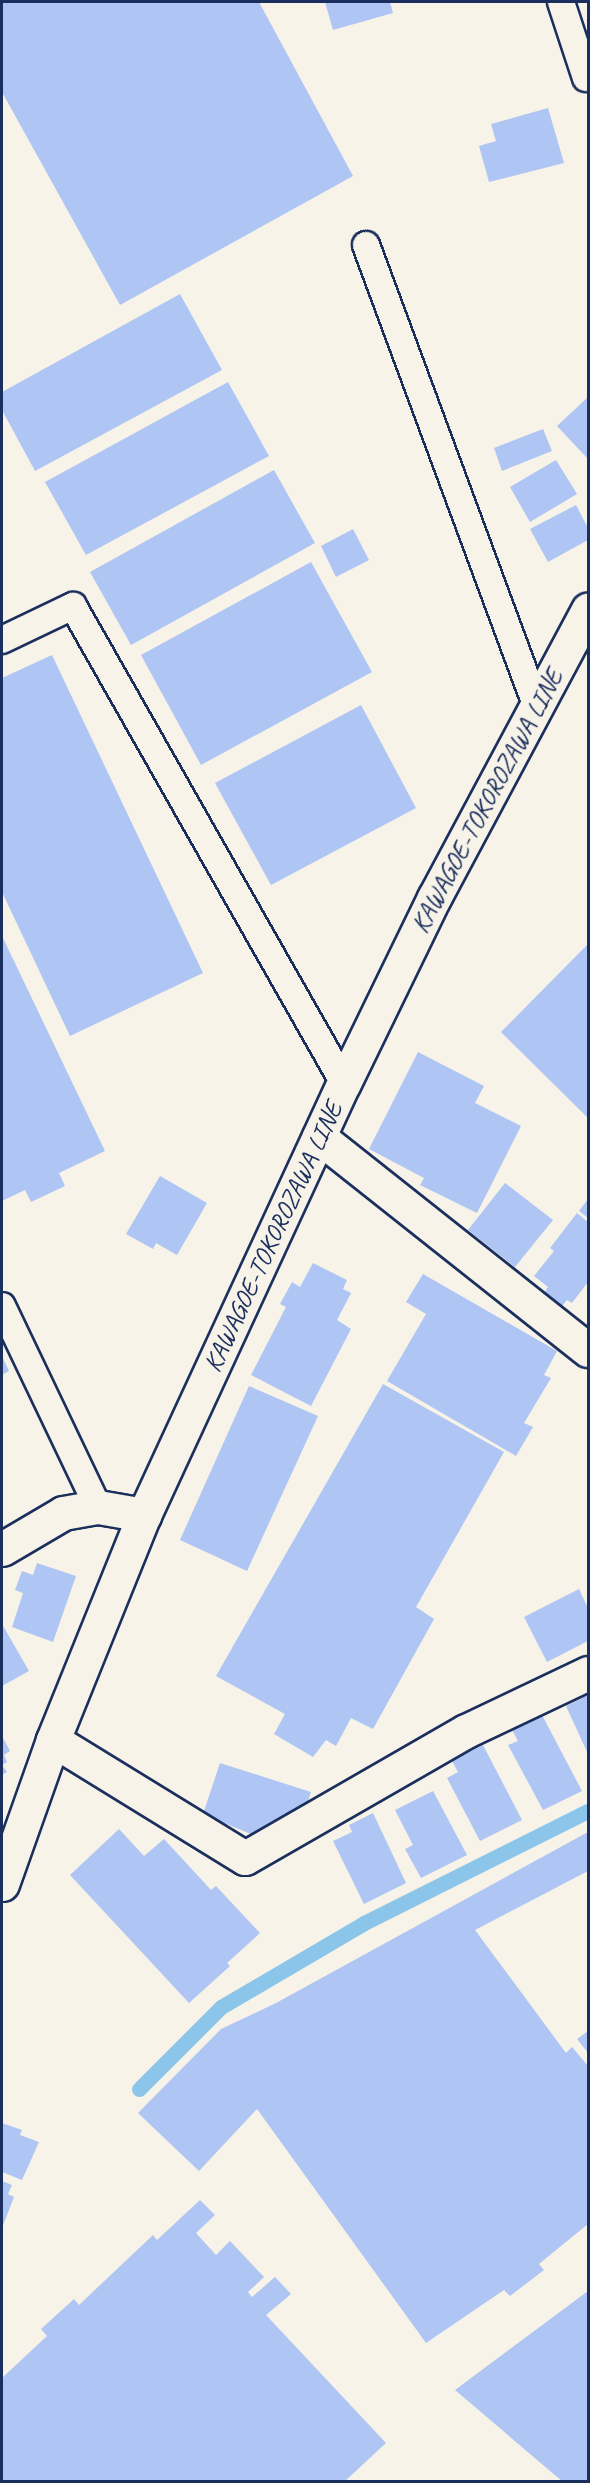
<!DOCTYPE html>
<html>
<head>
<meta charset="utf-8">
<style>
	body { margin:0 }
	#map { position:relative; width:590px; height:2483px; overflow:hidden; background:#f7f3e8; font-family:Caveat,sans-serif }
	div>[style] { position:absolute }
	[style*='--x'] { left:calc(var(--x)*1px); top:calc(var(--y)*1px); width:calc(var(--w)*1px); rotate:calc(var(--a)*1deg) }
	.stream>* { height:15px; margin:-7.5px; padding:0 7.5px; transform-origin:7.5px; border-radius:7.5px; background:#8bc5ea }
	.building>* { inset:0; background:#afc5f3 }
	.roads { filter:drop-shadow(2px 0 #1b2f5e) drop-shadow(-2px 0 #1b2f5e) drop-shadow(0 2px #1b2f5e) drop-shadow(0 -2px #1b2f5e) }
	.service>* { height:26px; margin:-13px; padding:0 13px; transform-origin:13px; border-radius:13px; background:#f7f3e8 }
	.minor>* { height:33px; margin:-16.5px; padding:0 16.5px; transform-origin:16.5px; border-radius:16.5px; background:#f7f3e8 }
	.primary>* { height:33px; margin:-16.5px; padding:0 16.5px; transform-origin:16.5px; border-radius:16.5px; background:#f7f3e8 }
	span { translate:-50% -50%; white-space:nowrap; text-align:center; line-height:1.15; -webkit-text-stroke:5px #f7f3e8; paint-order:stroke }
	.street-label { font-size:26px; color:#1b2f5e }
	.frame { position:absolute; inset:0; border:3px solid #1b2f5e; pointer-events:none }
</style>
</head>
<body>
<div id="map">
	<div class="stream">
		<div style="--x:139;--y:2089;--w:116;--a:-45"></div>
		<div style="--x:221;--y:2007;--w:166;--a:-30.4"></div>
		<div style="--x:364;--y:1923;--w:250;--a:-26.6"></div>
	</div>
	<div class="building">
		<div style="clip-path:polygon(2px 2px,259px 2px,353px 176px,120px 305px,2px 92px)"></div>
		<div style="clip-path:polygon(325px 2px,390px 2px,393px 13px,333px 30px)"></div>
		<div style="clip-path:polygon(548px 108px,564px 163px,489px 182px,479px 146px,496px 141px,491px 124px)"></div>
		<div style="clip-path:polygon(180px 294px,222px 370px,35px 471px,2px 410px,2px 392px)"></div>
		<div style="clip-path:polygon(228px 382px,269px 456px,86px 555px,45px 482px)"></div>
		<div style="clip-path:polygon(588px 397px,588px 459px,557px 426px)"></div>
		<div style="clip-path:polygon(543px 429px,552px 451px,502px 471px,494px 448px)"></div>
		<div style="clip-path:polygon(556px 460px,577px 494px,530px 522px,510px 487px)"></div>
		<div style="clip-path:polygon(274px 470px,315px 543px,131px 645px,90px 572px)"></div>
		<div style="clip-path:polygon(576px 505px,588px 528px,588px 540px,548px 562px,530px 529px)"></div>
		<div style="clip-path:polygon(353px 529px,369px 560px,336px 577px,321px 546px)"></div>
		<div style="clip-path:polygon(311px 562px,372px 672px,201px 765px,141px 655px)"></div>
		<div style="clip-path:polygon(52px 655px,203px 973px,70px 1036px,2px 892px,2px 678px)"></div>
		<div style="clip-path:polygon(361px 705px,416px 808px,271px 885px,215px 783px)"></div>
		<div style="clip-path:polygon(2px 936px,105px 1151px,59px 1173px,65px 1186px,31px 1202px,25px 1190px,2px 1201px)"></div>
		<div style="clip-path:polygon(588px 944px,588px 1118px,501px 1032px)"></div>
		<div style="clip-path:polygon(418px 1052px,484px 1086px,475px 1103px,521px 1126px,477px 1213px,420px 1185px,424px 1178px,369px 1149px)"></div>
		<div style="clip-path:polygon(160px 1176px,207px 1203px,177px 1255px,156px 1243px,153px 1249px,126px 1234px)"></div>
		<div style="clip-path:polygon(505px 1183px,553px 1220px,515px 1267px,468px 1230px)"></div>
		<div style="clip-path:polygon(588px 1199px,588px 1218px,579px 1211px)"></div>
		<div style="clip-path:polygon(577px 1213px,588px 1222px,588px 1282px,572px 1303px,567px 1300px,562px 1306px,544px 1293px,548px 1287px,534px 1276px,554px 1251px,550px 1248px)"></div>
		<div style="clip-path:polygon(313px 1263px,347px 1280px,343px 1289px,351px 1293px,337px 1320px,351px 1329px,311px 1406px,251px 1375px,286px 1307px,280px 1304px,292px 1282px,300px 1287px)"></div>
		<div style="clip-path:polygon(423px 1274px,557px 1351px,544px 1375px,551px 1378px,524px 1423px,533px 1427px,516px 1456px,387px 1381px,426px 1314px,406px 1302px)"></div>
		<div style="clip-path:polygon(2px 1356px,9px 1371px,2px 1375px)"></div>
		<div style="clip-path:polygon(383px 1384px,504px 1452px,416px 1607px,434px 1619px,373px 1729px,351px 1718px,336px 1746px,326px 1740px,313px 1757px,274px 1734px,285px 1714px,216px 1676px)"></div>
		<div style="clip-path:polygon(249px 1386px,318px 1416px,247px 1571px,180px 1540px)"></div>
		<div style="clip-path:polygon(37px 1563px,76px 1576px,53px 1642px,12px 1627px,23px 1593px,15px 1590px,22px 1571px,33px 1575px)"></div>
		<div style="clip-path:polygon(579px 1589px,588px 1608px,588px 1641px,547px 1662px,524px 1617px)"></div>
		<div style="clip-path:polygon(2px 1624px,29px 1671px,2px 1686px)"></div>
		<div style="clip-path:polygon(588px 1695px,588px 1754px,566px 1706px)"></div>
		<div style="clip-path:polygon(541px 1713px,582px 1791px,543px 1810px,508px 1745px,518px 1741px,511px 1728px)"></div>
		<div style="clip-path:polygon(2px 1736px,10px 1751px,4px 1755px,7px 1762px,2px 1765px,7px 1772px,2px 1775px)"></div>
		<div style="clip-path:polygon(483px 1745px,522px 1820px,480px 1841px,447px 1778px,458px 1772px,452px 1761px)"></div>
		<div style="clip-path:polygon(220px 1763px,311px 1792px,306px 1808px,258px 1837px,203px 1814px)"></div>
		<div style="clip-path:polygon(433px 1791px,467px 1855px,421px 1878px,405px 1849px,413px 1845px,395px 1810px)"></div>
		<div style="clip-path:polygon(373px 1813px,406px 1883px,364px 1904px,333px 1841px,352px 1832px,349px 1825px)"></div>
		<div style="clip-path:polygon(119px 1829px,144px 1856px,164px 1839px,211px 1890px,216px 1886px,260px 1933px,227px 1963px,230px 1966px,189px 2003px,70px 1875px)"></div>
		<div style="clip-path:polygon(588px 1832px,588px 1871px,475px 1930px,566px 2053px,572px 2047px,588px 2066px,588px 2224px,539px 2264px,544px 2270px,510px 2296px,504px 2290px,426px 2343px,257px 2109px,199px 2171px,138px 2113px,221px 2029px,276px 2003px)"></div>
		<div style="clip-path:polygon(588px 2031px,588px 2053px,577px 2039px)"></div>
		<div style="clip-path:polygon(2px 2123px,22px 2130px,20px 2135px,39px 2142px,22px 2180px,2px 2172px)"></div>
		<div style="clip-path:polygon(2px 2181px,12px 2185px,8px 2194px,14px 2197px,2px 2228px)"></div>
		<div style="clip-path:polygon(200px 2200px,215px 2215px,196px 2233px,216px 2255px,230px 2241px,264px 2277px,248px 2292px,252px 2297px,275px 2277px,291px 2294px,266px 2315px,386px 2443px,344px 2482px,2px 2482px,2px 2378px,47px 2336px,41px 2329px,74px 2299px,79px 2305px,153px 2235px,157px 2240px)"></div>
		<div style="clip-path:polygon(588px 2291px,588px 2482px,563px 2482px,455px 2390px)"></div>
	</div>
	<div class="roads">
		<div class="service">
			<div style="--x:561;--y:2;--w:80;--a:71.8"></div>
			<div style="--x:366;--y:245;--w:490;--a:69.7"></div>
			<div style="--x:2;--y:640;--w:79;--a:-25.6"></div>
			<div style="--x:73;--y:606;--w:549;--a:60.4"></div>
			<div style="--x:2;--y:1306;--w:223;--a:64.5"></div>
		</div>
		<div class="minor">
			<div style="--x:319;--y:1137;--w:343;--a:38.4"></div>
			<div style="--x:2;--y:1549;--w:71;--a:-30.5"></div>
			<div style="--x:63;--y:1513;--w:36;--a:-10"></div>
			<div style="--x:98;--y:1507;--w:47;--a:9.9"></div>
			<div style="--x:53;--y:1740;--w:225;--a:31.6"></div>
			<div style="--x:245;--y:1858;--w:255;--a:-29.9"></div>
			<div style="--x:466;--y:1731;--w:135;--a:-25.4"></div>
		</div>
		<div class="primary">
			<div style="--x:2;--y:1884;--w:153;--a:-70.5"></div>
			<div style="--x:53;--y:1740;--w:243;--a:-68"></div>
			<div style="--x:144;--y:1515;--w:476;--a:-65.2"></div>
			<div style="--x:344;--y:1083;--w:206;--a:-64.1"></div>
			<div style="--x:434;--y:898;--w:327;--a:-61.9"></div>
		</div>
	</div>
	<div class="street-label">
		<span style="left:487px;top:801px;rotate:-62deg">KAWAGOE-TOKOROZAWA LINE</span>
		<span style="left:273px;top:1237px;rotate:-65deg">KAWAGOE-TOKOROZAWA LINE</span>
	</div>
	<div class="frame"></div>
</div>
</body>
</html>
